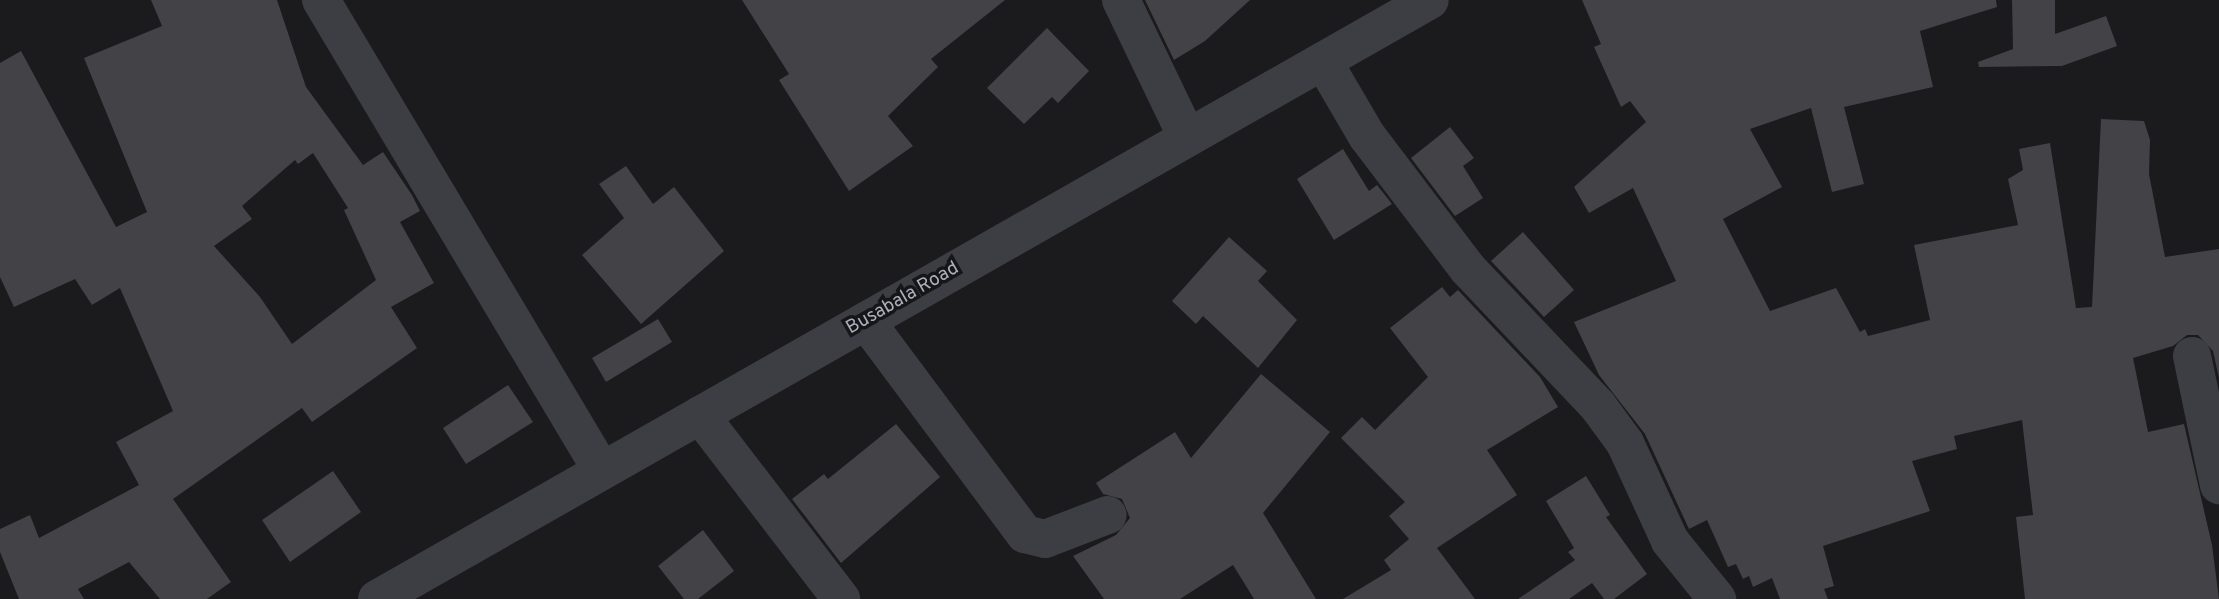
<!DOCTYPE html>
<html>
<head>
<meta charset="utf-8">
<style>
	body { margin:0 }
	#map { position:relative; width:2219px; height:599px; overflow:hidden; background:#1b1a1d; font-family:Overpass,sans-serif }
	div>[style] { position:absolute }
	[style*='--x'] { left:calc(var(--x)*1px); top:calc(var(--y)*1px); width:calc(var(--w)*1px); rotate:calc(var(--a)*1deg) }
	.building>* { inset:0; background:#424247 }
	.minor>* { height:38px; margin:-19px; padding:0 19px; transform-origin:19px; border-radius:19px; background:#3d3d44 }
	span { translate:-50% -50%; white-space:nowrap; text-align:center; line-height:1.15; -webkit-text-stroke:7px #161518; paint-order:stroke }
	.street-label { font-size:19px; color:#acb0bd }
</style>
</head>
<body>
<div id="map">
	<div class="building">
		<div style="clip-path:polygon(evenodd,151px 0,277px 0,306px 87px,363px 165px,383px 152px,412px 195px,420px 211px,400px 222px,434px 283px,391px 307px,417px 348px,312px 422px,302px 408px,173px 499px,231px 582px,207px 599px,160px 599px,129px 562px,78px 589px,84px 599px,19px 599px,0 552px,0 529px,30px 515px,39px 538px,139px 485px,116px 442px,173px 411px,120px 288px,92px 305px,75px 279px,14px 307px,0 277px,0 63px,21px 51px,116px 227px,147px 212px,84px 58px,162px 26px,151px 0,313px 153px,348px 208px,344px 210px,376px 280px,292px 344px,260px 297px,214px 246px,252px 219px,242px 206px,295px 160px,298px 164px,313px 153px)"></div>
		<div style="clip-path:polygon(742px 0,1005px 0,931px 59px,938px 67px,888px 116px,913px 146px,849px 191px,779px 80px,789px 74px)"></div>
		<div style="clip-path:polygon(1145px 0,1250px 0,1205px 41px,1174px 60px)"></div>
		<div style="clip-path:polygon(1582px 0,1996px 0,1997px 7px,1920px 31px,1933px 87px,1844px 107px,1864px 184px,1832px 192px,1811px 108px,1750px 129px,1782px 187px,1723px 219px,1770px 311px,1836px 288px,1860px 332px,1865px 329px,1868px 336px,1930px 320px,1914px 245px,2018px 225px,2008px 179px,2023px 170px,2019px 149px,2050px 143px,2076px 308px,2092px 307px,2101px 119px,2144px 121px,2150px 140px,2149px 174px,2165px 257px,2219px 249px,2219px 378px,2213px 351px,2198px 335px,2187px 335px,2173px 346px,2133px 358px,2148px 432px,2184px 424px,2212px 545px,2219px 599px,2025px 599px,2016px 517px,2033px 515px,2022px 420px,1954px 436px,1957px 449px,1912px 461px,1930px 511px,1823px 546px,1834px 586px,1824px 589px,1828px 599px,1780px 599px,1772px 578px,1753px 587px,1749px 576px,1743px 579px,1736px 564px,1728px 567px,1707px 520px,1689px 529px,1645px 434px,1599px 375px,1574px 322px,1676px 281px,1633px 188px,1589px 213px,1574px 187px,1646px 122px,1630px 101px,1621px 107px,1594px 47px,1601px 44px)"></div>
		<div style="clip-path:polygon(2012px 0,2055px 0,2055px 34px,2106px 16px,2117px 46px,2062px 66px,1979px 67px,1978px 62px,2013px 49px)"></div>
		<div style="clip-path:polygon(1047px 28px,1089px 71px,1058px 103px,1052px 97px,1024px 124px,987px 88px)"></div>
		<div style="clip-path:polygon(1450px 127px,1474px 158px,1463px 166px,1483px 198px,1455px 216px,1411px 158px)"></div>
		<div style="clip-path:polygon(1343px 149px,1369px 191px,1377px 185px,1392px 204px,1334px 240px,1297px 179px)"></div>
		<div style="clip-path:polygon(626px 166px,653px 204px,674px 187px,724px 251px,641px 324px,582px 255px,624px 218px,599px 184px)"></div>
		<div style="clip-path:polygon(1523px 232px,1574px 290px,1544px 317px,1491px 261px)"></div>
		<div style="clip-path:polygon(1229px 237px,1267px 271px,1258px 281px,1297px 320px,1258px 368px,1203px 316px,1196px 324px,1172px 301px)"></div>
		<div style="clip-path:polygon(1442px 287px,1450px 297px,1458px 290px,1540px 377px,1558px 407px,1487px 450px,1517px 495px,1437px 548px,1475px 599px,1343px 599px,1391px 570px,1384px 560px,1409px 539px,1389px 516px,1405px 502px,1341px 438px,1362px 417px,1375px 430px,1428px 377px,1390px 328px)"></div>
		<div style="clip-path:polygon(658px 319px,672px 342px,606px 382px,592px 358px)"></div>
		<div style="clip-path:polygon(1261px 374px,1330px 432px,1263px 513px,1316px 599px,1254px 599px,1233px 565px,1180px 599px,1104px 599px,1073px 556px,1116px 535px,1130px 518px,1122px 499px,1103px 494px,1096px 483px,1175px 432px,1191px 458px)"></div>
		<div style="clip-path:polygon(508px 385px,533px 422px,466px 464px,443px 428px)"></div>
		<div style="clip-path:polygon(896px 424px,940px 477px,841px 563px,792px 499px,824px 474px,828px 479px)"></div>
		<div style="clip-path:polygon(333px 471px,361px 512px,290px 562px,262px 520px)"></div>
		<div style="clip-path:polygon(1586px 476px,1610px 515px,1606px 517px,1647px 574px,1614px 599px,1604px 599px,1592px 583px,1569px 599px,1518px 599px,1575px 560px,1568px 552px,1574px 548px,1546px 501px)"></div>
		<div style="clip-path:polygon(703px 530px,734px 571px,698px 599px,684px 599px,658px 566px)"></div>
	</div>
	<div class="minor">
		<div style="--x:321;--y:0;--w:548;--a:59.18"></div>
		<div style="--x:1121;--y:0;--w:152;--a:64.3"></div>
		<div style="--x:1323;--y:61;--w:87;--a:59.6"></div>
		<div style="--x:1367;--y:136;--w:167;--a:52.8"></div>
		<div style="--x:1468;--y:269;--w:189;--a:46.5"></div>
		<div style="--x:1598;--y:406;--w:46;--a:53.9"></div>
		<div style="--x:1625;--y:443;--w:108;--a:65.3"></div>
		<div style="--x:1670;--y:541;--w:75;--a:51"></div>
		<div style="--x:866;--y:321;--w:266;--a:53.3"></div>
		<div style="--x:1025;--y:534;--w:21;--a:14"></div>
		<div style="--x:1045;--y:539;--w:67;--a:-20.9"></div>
		<div style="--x:2192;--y:356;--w:132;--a:78.2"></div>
		<div style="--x:700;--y:415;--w:232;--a:52.5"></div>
		<div style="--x:377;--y:599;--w:1211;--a:-29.63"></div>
	</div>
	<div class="street-label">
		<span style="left:903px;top:299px;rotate:-30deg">Busabala Road</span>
	</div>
</div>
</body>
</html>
